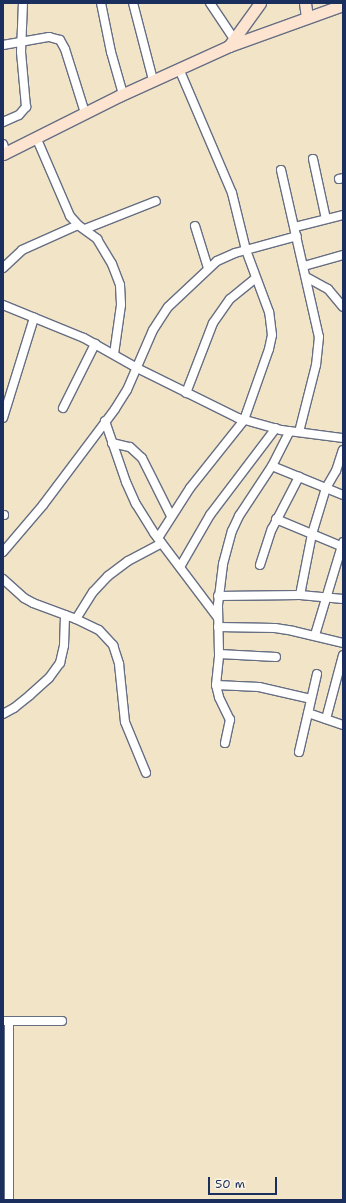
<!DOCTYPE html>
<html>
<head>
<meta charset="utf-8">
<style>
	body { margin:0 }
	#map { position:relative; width:346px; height:1203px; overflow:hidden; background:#f2e4c7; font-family:"Shantell Sans",sans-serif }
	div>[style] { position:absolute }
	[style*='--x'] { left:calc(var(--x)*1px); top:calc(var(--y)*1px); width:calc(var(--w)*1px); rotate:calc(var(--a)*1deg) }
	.roads { filter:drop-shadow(1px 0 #666e83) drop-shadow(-1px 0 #666e83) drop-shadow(0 1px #666e83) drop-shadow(0 -1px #666e83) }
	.street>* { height:8px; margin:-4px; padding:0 4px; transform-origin:4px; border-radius:4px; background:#fff }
	.secondary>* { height:11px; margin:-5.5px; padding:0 5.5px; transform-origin:5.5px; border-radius:5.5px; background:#fde4d1 }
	span { translate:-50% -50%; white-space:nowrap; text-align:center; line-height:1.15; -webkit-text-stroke:3px #fcf5e5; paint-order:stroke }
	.frame { position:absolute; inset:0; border:4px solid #1b2f5e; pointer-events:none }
	.scale { position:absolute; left:208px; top:1177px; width:69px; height:18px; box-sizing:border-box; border:2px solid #1b2f5e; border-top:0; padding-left:5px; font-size:12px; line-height:14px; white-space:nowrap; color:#1b2f5e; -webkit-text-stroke:3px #fcf5e5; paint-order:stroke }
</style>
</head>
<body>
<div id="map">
	<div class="roads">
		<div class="street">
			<div style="--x:101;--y:3;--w:50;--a:78.5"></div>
			<div style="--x:111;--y:52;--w:44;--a:74.1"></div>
			<div style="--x:133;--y:3;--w:80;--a:75.4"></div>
			<div style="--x:210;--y:3;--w:43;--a:56.3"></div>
			<div style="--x:3;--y:45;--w:47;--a:-9.9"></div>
			<div style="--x:49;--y:37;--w:11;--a:15"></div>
			<div style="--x:60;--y:40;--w:10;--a:61"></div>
			<div style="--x:65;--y:49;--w:67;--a:72.6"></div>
			<div style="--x:3;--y:122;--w:17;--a:-24"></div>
			<div style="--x:19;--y:115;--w:11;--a:-49"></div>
			<div style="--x:26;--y:107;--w:55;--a:-95.2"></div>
			<div style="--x:21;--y:52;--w:49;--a:-87.7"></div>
			<div style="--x:36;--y:137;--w:86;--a:66.7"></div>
			<div style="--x:70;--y:216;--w:12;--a:48"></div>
			<div style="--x:78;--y:225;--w:24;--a:36"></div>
			<div style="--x:97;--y:239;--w:29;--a:59"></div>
			<div style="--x:112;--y:264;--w:22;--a:69"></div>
			<div style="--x:120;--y:285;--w:20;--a:87"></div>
			<div style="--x:121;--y:305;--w:49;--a:98.1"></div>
			<div style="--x:3;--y:144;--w:9;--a:72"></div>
			<div style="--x:313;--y:159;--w:61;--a:77.8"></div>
			<div style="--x:281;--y:170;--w:171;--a:77.2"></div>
			<div style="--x:319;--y:337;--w:28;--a:96"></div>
			<div style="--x:316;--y:365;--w:69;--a:104.2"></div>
			<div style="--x:339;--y:179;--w:4;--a:-14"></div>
			<div style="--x:195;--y:226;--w:44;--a:72.8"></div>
			<div style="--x:295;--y:227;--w:49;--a:-14"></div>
			<div style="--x:85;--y:229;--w:76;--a:-21.5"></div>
			<div style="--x:304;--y:266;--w:41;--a:-15.8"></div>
			<div style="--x:3;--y:268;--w:26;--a:-43"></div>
			<div style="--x:22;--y:250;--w:61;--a:-24.1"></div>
			<div style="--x:306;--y:277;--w:25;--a:29"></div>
			<div style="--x:328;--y:289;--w:23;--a:50"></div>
			<div style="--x:3;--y:305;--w:87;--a:22.2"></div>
			<div style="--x:84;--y:338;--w:61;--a:29.5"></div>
			<div style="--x:137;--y:368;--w:113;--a:26.3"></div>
			<div style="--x:238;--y:418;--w:45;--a:15.6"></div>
			<div style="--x:281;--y:430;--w:63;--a:7.4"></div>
			<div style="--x:186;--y:393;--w:75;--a:-68.9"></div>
			<div style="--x:213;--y:323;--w:29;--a:-55"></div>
			<div style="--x:230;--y:299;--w:33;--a:-39"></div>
			<div style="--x:63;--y:408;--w:72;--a:-63.4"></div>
			<div style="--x:3;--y:418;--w:105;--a:-72.8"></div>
			<div style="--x:105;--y:421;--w:65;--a:71"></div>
			<div style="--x:126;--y:482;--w:24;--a:66"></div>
			<div style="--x:136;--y:504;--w:34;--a:58"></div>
			<div style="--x:154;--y:533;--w:106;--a:53"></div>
			<div style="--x:112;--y:443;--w:18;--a:13"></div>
			<div style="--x:130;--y:447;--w:16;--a:43"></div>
			<div style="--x:142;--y:458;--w:65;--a:63.4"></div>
			<div style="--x:272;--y:466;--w:77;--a:22.2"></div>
			<div style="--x:3;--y:515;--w:1;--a:0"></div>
			<div style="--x:276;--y:519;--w:73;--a:22.7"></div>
			<div style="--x:158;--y:538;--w:59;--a:-57.4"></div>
			<div style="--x:190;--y:488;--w:87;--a:-51.5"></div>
			<div style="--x:244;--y:420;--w:75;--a:-70.6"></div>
			<div style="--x:269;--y:349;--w:14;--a:-78"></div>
			<div style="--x:272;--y:335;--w:23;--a:-97"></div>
			<div style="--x:269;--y:312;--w:66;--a:-110.4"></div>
			<div style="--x:246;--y:250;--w:59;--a:-103.8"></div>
			<div style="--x:232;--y:193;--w:135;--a:-113.1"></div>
			<div style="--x:3;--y:552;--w:62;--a:-49.6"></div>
			<div style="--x:43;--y:505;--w:120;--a:-53.1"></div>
			<div style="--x:115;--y:409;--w:22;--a:-58"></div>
			<div style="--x:127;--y:390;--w:65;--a:-66.6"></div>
			<div style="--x:153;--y:330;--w:27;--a:-57"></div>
			<div style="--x:168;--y:307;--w:67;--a:-43.2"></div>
			<div style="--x:217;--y:261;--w:20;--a:-24"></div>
			<div style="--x:235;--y:253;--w:64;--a:-15.3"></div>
			<div style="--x:260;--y:565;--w:38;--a:-72"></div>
			<div style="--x:272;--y:529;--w:59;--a:-62.6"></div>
			<div style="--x:180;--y:567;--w:60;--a:-60"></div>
			<div style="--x:210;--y:515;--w:109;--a:-52.8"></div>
			<div style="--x:3;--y:579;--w:28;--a:42"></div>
			<div style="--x:24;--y:598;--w:10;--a:29"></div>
			<div style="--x:33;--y:603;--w:46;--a:20.4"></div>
			<div style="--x:76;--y:619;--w:25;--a:26"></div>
			<div style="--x:99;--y:630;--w:21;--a:47"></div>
			<div style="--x:113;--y:645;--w:20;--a:72"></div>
			<div style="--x:119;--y:664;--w:58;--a:84.1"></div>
			<div style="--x:125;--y:722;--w:55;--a:67.6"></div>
			<div style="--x:300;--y:595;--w:62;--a:-78.9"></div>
			<div style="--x:312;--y:534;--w:48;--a:-73.1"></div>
			<div style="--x:326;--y:488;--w:20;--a:-60"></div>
			<div style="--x:336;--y:471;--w:22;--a:-72"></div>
			<div style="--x:218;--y:596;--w:82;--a:-0.7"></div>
			<div style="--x:300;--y:595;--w:43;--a:5.3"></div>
			<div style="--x:76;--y:619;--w:32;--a:-58"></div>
			<div style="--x:93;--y:592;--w:22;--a:-47"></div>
			<div style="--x:108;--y:576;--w:25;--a:-37"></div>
			<div style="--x:128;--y:561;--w:38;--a:-28"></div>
			<div style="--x:218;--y:627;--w:57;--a:1"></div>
			<div style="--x:275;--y:628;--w:18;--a:9"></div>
			<div style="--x:293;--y:631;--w:51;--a:13.5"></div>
			<div style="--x:315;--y:635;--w:97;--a:-73.2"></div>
			<div style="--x:219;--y:654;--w:57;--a:3"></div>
			<div style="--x:216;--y:685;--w:43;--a:2.7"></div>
			<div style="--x:259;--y:687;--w:53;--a:13"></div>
			<div style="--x:308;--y:713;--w:37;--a:19"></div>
			<div style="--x:3;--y:714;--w:13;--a:-29"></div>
			<div style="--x:14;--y:708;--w:21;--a:-39"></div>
			<div style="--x:30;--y:695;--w:25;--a:-42"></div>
			<div style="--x:49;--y:678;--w:19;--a:-54"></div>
			<div style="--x:60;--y:663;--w:18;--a:-77"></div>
			<div style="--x:64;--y:645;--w:30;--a:-88"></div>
			<div style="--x:326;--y:719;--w:66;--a:-75.1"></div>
			<div style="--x:225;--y:743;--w:24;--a:-78"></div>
			<div style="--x:230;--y:720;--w:25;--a:-116"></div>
			<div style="--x:219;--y:697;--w:12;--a:-104"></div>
			<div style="--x:216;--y:685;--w:31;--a:-84"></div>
			<div style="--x:219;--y:654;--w:49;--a:-91.2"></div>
			<div style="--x:218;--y:605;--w:41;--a:-83"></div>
			<div style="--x:223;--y:564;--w:34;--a:-75"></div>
			<div style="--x:232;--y:531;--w:17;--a:-65"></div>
			<div style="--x:239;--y:516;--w:60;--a:-56.6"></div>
			<div style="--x:272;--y:466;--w:39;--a:-63"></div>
			<div style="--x:299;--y:752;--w:80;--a:-77"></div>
			<div style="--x:3;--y:1021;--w:59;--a:0"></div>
			<div style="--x:9;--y:1200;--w:179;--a:-90"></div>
		</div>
		<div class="secondary">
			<div style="--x:305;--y:3;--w:14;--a:82"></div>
			<div style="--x:229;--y:46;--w:121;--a:-19.8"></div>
			<div style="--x:3;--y:154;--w:130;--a:-26.6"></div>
			<div style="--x:119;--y:96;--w:121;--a:-24.4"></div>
			<div style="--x:229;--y:46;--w:53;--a:-54.2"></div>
		</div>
	</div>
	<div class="frame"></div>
	<div class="scale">50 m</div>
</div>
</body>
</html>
